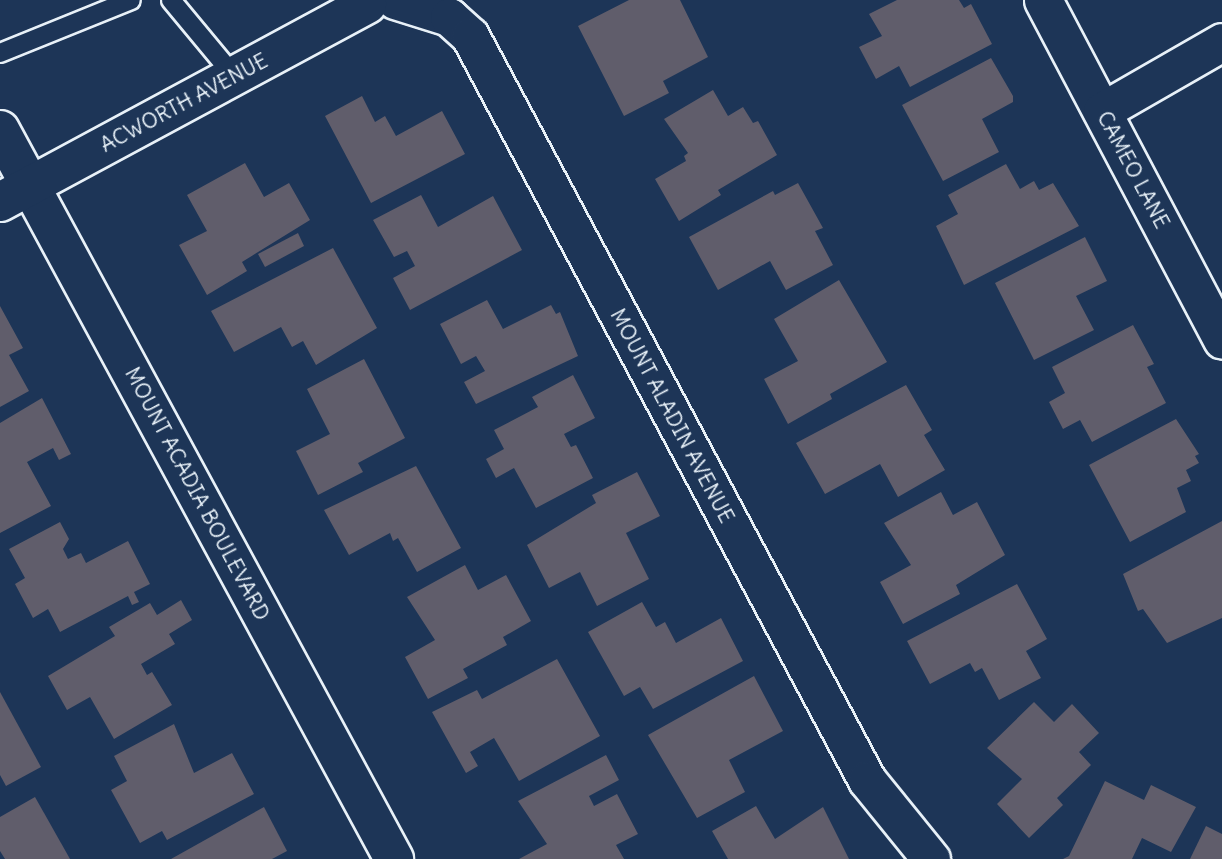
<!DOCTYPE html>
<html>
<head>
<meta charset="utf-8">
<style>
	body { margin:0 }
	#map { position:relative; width:1222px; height:859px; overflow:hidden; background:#1d3557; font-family:Delius,sans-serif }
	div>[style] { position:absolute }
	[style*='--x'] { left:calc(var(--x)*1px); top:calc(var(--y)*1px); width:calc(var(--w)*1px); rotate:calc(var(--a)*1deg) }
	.building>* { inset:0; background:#605d6b }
	.roads { filter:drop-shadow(2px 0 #e8f1f8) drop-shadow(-2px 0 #e8f1f8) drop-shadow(0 2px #e8f1f8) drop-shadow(0 -2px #e8f1f8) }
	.lane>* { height:18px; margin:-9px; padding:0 9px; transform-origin:9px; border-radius:9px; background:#1d3557 }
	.street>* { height:37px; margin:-18.5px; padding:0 18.5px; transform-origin:18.5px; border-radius:18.5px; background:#1d3557 }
	.secondary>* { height:38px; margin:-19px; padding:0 19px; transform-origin:19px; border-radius:19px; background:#1d3557 }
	span { translate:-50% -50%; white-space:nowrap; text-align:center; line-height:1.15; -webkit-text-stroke:5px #1d3557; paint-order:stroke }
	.street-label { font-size:21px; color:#e8f1f8 }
</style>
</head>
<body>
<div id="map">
	<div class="building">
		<div style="clip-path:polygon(629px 0,680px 0,708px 57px,663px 81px,669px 93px,624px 116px,578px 26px)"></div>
		<div style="clip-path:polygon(897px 0,959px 0,964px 8px,971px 4px,992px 44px,910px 87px,899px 66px,876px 79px,859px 47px,882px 36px,869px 14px)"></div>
		<div style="clip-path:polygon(991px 58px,1013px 96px,1013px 102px,982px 119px,999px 152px,943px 181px,902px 105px)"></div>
		<div style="clip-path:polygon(713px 90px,728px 116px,743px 107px,753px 123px,758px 121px,777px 155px,718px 190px,721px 195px,679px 221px,655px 179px,686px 161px,684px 156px,688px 153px,664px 119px)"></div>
		<div style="clip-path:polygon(362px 96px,375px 122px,385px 116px,396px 136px,442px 111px,465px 154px,371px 203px,325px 116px)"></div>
		<div style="clip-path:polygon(245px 163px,264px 197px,289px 183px,310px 220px,242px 262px,247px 271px,207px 295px,179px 245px,207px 231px,187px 195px)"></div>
		<div style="clip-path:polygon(1006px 164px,1020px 189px,1034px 181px,1039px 190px,1053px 183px,1079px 226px,964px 285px,936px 226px,958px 214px,948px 195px)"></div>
		<div style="clip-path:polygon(798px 183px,823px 228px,815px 231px,833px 265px,786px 290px,770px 261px,718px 290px,689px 237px,773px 191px,775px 195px)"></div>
		<div style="clip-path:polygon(421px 195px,438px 227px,493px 196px,522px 250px,410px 310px,393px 278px,415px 266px,407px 251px,394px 257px,373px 220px)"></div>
		<div style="clip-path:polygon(298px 233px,304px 246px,265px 267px,258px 254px)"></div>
		<div style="clip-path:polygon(1085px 237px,1107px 281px,1076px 296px,1094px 330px,1034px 360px,995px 283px)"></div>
		<div style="clip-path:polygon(333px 248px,377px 328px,316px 365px,303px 341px,292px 347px,281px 327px,234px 352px,211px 311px)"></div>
		<div style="clip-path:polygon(839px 280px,887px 362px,830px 394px,832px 399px,788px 424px,764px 379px,798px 361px,774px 319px)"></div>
		<div style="clip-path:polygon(487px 300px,503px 329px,551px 305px,556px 314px,560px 312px,578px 356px,476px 404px,464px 382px,485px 371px,476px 356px,461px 364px,440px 324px)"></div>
		<div style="clip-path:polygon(0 306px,23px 348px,9px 355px,29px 391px,0 407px)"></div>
		<div style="clip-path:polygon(1133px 325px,1154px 364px,1147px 367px,1166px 403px,1092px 442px,1080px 420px,1063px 429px,1049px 402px,1065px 393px,1052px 367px)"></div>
		<div style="clip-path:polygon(364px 359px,405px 438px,358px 463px,363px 472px,318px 495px,296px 451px,330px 434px,307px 389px)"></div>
		<div style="clip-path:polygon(573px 375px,595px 418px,564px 434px,571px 447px,576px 445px,593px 478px,536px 508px,514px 468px,496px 478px,486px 459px,504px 449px,494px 430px,538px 407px,532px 397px)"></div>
		<div style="clip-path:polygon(906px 385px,932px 430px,924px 435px,945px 470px,898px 497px,880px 464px,825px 494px,796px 443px)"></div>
		<div style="clip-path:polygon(42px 398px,71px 454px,59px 460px,53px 448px,27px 462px,51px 506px,0 533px,0 423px)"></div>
		<div style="clip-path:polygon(1176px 419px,1199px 454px,1195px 456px,1199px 463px,1186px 470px,1191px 481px,1177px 488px,1186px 512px,1130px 542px,1089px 465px)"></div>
		<div style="clip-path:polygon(416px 466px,461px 548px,417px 572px,398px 538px,393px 541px,390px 533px,349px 555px,324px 510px)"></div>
		<div style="clip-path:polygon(637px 472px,660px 516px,626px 533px,649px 579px,597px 606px,580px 572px,549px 588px,527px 545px,596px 503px,592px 495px)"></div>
		<div style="clip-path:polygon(941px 492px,953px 515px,977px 502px,1005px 555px,956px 585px,960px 594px,903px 624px,880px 582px,911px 565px,884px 523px)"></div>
		<div style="clip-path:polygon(1222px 521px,1222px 618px,1167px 643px,1143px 609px,1138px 611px,1123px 574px)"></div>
		<div style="clip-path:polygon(60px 522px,69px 539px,63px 549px,68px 559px,81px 553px,86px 563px,128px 541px,150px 584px,134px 592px,139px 602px,132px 605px,128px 596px,60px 632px,48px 609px,33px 618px,15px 584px,25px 578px,9px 549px)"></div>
		<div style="clip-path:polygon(465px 565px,478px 590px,506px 575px,531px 621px,503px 637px,507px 645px,463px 669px,468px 678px,428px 699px,405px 657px,435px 640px,407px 597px)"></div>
		<div style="clip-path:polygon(1017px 584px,1047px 639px,1026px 651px,1041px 678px,999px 700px,982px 668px,975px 672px,970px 663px,930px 684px,907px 641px)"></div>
		<div style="clip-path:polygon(181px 600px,192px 620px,169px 634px,175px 644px,141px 664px,147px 675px,152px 672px,172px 705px,114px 739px,90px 697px,67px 710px,48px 676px,115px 636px,109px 627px,150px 603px,157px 615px)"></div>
		<div style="clip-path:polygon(642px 602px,656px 627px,665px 622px,676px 643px,721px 618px,743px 661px,653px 709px,640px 687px,624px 696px,588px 632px)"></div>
		<div style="clip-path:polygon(557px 659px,600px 736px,519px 781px,494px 738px,470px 752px,478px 766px,466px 773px,432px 712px,477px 690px,482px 699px)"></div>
		<div style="clip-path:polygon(754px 676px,783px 731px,729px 760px,745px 792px,697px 818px,648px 735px)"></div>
		<div style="clip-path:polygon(0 692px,41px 767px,6px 786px,0 775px)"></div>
		<div style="clip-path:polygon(1034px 702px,1054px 722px,1072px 704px,1099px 733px,1079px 752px,1091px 765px,1057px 798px,1063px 805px,1029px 838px,997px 804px,1022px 779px,987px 748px)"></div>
		<div style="clip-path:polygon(174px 724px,194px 773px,232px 753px,254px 794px,167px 840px,162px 831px,140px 843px,111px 790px,127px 781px,114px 756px)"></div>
		<div style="clip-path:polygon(606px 755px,619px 780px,589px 796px,594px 806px,617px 794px,638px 834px,616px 845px,624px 859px,519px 859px,547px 844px,518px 801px)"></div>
		<div style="clip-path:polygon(1105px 781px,1144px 800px,1151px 785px,1196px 807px,1171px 852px,1142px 838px,1132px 859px,1063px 859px,1069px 856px)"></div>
		<div style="clip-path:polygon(35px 797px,70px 859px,5px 859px,0 851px,0 817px)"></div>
		<div style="clip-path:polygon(756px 806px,775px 839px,823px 807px,849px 859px,728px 859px,712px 831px)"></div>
		<div style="clip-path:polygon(264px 807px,287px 851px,272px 859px,171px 859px)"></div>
		<div style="clip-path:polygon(1206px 826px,1222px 834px,1222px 859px,1190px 859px)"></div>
	</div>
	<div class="roads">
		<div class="lane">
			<div style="--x:171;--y:0;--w:99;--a:50.3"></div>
			<div style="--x:0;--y:53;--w:141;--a:-22"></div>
		</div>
		<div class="street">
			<div style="--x:395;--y:0;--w:57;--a:17.5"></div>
			<div style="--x:449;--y:17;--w:28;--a:42"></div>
			<div style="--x:470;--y:36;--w:843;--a:61.92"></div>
			<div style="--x:867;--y:780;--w:102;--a:51"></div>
			<div style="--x:1043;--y:0;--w:384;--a:62.2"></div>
			<div style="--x:1102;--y:111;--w:138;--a:-29.9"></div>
		</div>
		<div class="secondary">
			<div style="--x:0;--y:130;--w:829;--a:61.61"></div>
			<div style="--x:0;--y:202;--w:417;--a:-28.3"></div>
		</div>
	</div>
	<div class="street-label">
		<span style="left:184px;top:103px;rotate:-28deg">ACWORTH AVENUE</span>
		<span style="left:1133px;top:170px;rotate:62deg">CAMEO LANE</span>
		<span style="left:672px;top:416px;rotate:62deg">MOUNT ALADIN AVENUE</span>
		<span style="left:197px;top:494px;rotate:62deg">MOUNT ACADIA BOULEVARD</span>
	</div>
</div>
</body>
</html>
